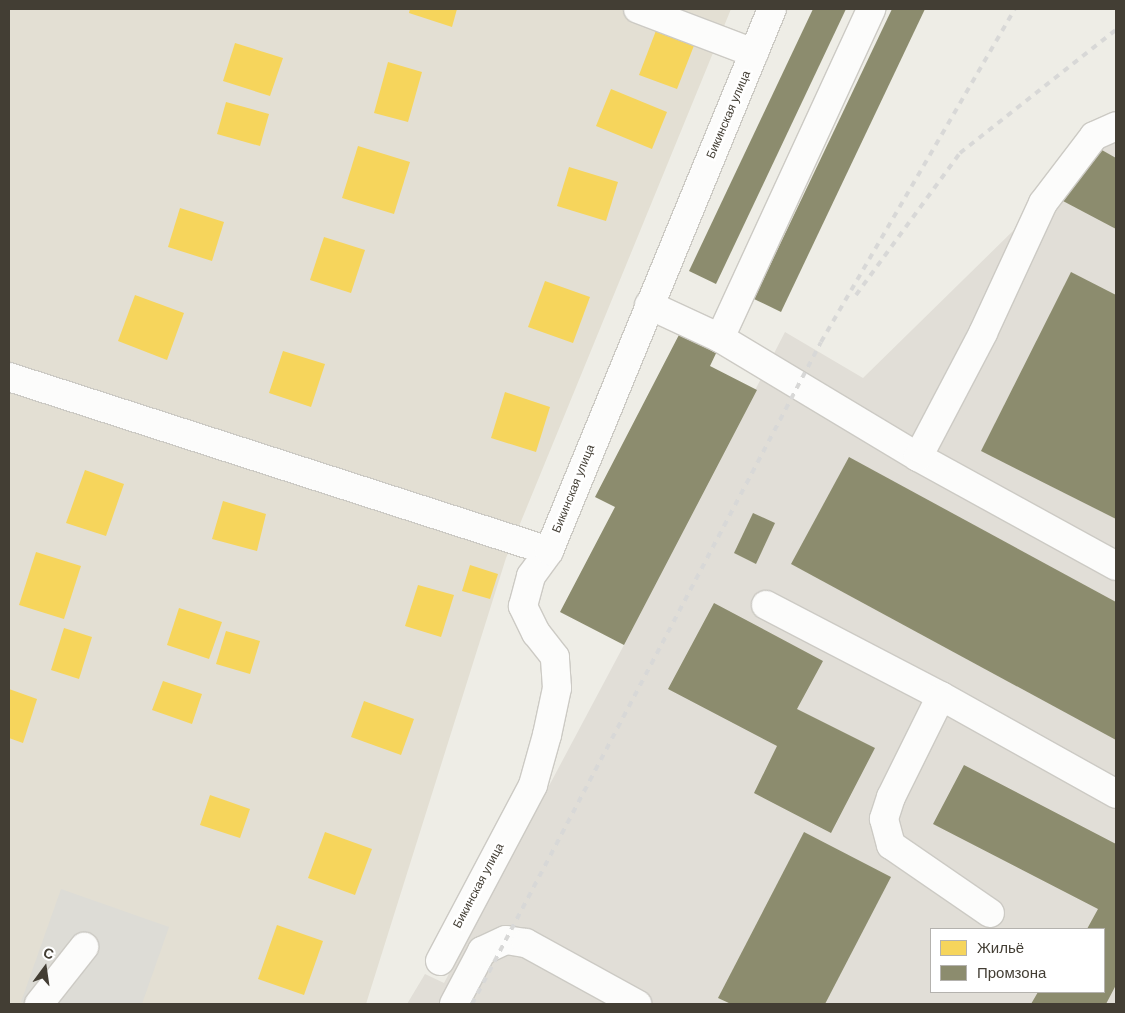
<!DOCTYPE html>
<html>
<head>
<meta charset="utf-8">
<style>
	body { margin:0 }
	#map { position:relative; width:1125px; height:1013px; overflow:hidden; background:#eeede6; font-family:Helvetica,sans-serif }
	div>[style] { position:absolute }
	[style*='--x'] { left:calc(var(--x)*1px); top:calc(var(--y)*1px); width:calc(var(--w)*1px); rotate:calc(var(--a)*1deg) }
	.residential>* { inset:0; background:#e3dfd3 }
	.industrial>* { inset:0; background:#e1ded7 }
	.parking>* { inset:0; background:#dddcd6 }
	.homes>* { inset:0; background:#f6d55c }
	.industry>* { inset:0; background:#8c8c6e }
	.roads { filter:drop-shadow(1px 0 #cccac4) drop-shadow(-1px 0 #cccac4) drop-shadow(0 1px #cccac4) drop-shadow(0 -1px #cccac4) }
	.minor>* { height:28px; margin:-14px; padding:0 14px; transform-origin:14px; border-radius:14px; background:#fcfcfb }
	.rail>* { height:4px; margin-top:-2px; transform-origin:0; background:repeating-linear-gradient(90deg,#d8d8d7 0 6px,transparent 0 12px) }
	span { translate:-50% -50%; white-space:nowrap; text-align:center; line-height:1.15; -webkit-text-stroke:5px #fff; paint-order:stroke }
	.street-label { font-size:12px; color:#433e34 }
	.frame { position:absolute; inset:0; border:10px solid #433e34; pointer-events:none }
	.legend { position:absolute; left:930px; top:928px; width:175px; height:65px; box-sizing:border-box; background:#fff; border:1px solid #b4b2ae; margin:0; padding:6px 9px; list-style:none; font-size:15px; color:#433e34 }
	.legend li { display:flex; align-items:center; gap:10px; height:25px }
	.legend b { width:25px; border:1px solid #b4b2ae }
	.north { position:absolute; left:20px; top:943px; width:50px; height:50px; -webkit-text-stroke:4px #fff; paint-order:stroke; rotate:14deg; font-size:14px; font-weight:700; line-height:20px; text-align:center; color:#433e34 }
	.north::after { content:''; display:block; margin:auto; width:18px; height:22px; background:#433e34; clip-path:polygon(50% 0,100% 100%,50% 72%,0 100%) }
</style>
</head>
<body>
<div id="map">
	<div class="residential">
		<div style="clip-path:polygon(9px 9px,731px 9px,506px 558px,366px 1004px,9px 1004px)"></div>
	</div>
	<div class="industrial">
		<div style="clip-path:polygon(evenodd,1116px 130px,1116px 1004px,407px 1004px,425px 974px,444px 983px,624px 645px,785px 332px,863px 378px,1116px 130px,931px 929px,1104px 929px,1104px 992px,931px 992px,931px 929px)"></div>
	</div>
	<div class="parking">
		<div style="clip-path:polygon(61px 889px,169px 927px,142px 1004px,29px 1004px,21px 1002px)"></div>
	</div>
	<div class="homes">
		<div style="clip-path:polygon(410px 9px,457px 9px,452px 27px,409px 13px)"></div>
		<div style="clip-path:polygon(657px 28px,695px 43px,677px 89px,639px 75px)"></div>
		<div style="clip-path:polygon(235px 43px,283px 58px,270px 96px,223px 81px)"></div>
		<div style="clip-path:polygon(388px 62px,422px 72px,408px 122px,374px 113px)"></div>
		<div style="clip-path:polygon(611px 89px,667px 112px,652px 149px,596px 126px)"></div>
		<div style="clip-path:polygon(226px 102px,269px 114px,260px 146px,217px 134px)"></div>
		<div style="clip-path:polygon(358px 146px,410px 162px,394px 214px,342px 198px)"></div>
		<div style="clip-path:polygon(569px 167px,618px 182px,606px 221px,557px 206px)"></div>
		<div style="clip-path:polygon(180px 208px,224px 222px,212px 261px,168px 247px)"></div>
		<div style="clip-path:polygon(324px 237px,365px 250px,351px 293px,310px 280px)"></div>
		<div style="clip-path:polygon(545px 281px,590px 297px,573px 343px,528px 327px)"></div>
		<div style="clip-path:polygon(135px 295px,184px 313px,167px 360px,118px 341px)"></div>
		<div style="clip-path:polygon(283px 351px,325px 364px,311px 407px,269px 393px)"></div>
		<div style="clip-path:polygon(505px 392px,550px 407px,536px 452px,491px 438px)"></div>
		<div style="clip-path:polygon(85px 470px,124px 484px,106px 536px,66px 523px)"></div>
		<div style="clip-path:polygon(223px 501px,266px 514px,257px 551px,212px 539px)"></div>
		<div style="clip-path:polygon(36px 552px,81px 566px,64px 619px,19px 605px)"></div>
		<div style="clip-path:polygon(470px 565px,498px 574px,490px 599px,462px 591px)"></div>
		<div style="clip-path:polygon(418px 585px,454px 595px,441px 637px,405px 626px)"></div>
		<div style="clip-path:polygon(179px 608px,222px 622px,209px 659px,167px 645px)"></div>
		<div style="clip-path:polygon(64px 628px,92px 637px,79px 679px,51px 670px)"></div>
		<div style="clip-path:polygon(226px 631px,260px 641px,250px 674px,216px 664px)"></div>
		<div style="clip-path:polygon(163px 681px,202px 694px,192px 724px,152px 710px)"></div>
		<div style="clip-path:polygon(9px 689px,37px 699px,23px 743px,9px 738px)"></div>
		<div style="clip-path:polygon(364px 701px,414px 719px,401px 755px,351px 737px)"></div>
		<div style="clip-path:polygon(210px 795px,250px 809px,240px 838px,200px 825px)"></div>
		<div style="clip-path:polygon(325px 832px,372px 849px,355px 895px,308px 878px)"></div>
		<div style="clip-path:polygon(277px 925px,323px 941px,304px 995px,258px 979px)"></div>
	</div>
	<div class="industry">
		<div style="clip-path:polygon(813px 9px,846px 9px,716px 284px,689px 271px)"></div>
		<div style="clip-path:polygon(892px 9px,925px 9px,781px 312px,754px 299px)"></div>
		<div style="clip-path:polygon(1093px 145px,1116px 158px,1116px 229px,1063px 201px)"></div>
		<div style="clip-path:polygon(1071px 272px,1116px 295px,1116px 519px,981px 451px)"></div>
		<div style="clip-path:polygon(682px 329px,719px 347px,710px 366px,757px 390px,624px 645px,560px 612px,615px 507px,595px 497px)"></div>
		<div style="clip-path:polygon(849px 457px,1116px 602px,1116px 740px,791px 564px)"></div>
		<div style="clip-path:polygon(753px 513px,775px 523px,756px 564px,734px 553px)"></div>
		<div style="clip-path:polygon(714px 603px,823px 661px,797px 709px,875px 748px,831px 833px,754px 793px,777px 746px,668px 689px)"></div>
		<div style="clip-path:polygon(964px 765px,1116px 844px,1116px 985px,1106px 1004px,1031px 1004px,1038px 992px,1104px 992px,1104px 929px,1087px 929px,1098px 909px,933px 824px)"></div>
		<div style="clip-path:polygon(804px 832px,891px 877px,825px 1004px,731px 1004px,718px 998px)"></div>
	</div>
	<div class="roads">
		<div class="minor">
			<div style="--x:638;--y:9;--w:124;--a:20.8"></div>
			<div style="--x:649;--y:305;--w:78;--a:24.9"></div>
			<div style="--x:720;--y:338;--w:231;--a:31"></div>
			<div style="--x:918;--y:457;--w:226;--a:28.8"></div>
			<div style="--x:720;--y:338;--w:362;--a:-65.3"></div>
			<div style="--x:9;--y:377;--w:567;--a:17.86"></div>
			<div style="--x:918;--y:457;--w:140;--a:-62.3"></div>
			<div style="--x:983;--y:333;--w:143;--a:-65.2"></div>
			<div style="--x:1043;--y:203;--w:84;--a:-52.7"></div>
			<div style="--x:1094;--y:136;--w:24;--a:-24"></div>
			<div style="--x:766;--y:605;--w:197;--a:27.5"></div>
			<div style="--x:941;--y:696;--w:201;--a:29.2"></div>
			<div style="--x:941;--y:696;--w:113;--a:116.3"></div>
			<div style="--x:891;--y:797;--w:23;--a:108"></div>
			<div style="--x:884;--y:819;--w:27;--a:75"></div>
			<div style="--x:891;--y:845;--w:120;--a:34.5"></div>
			<div style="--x:440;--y:961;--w:199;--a:-62.1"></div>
			<div style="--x:533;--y:785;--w:52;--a:-74.4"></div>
			<div style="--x:547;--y:735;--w:48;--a:-78"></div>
			<div style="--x:557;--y:688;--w:31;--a:-94"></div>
			<div style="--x:555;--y:657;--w:31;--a:-128"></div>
			<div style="--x:536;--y:633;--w:30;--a:-116"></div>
			<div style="--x:523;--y:606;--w:31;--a:-75"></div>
			<div style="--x:531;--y:576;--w:31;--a:-54"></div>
			<div style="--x:549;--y:551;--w:586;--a:-67.64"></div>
			<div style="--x:39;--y:1004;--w:73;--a:-51.7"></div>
			<div style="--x:454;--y:1004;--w:60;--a:-62.2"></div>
			<div style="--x:482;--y:951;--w:26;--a:-25"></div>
			<div style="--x:506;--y:940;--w:20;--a:9"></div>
			<div style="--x:526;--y:943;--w:127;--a:28.8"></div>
		</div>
	</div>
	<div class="rail">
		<div style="--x:856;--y:295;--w:176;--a:-53.8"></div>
		<div style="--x:960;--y:153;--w:199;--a:-38.3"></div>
		<div style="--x:472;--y:1004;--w:748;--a:-62.2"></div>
		<div style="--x:821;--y:342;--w:385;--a:-59.8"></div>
	</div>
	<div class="street-label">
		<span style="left:729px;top:115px;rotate:-67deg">Бикинская улица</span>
		<span style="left:574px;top:489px;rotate:-68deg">Бикинская улица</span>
		<span style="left:479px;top:886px;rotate:-62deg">Бикинская улица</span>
	</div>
	<div class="frame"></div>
	<ul class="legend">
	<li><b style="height:14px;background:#f6d55c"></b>Жильё</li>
	<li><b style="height:14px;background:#8c8c6e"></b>Промзона</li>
	</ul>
	<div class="north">С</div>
</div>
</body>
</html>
